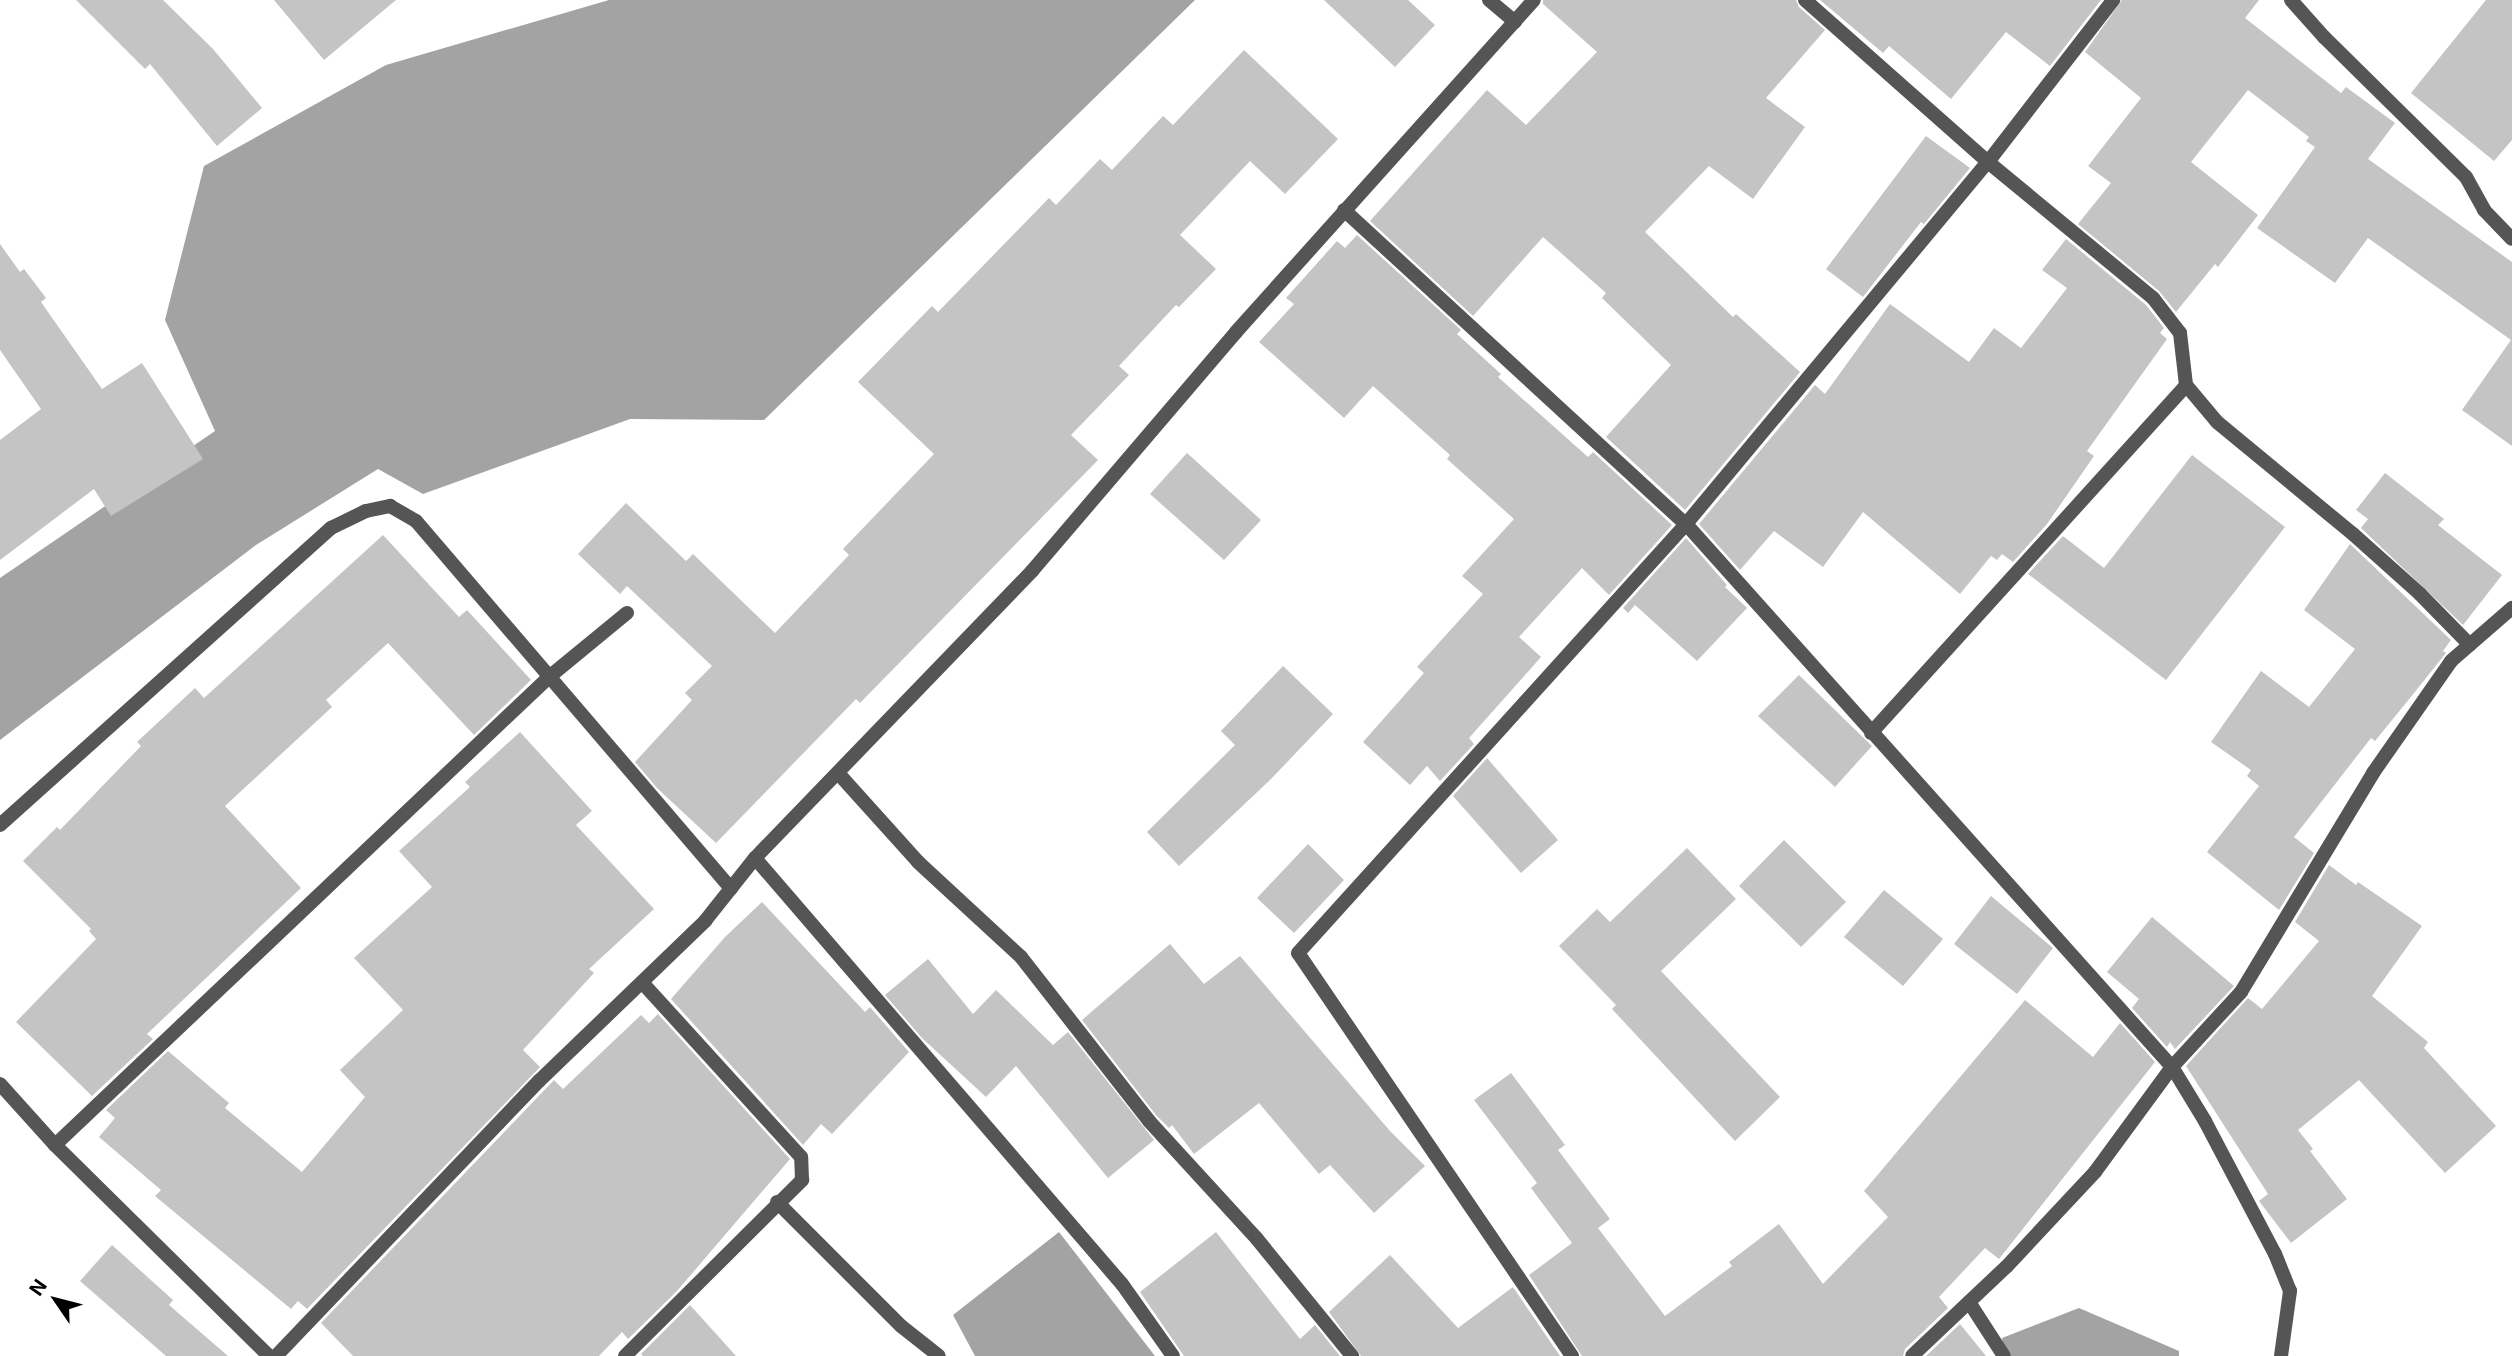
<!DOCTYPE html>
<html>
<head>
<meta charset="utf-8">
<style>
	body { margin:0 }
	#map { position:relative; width:2512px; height:1356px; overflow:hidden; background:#fff; font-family:Inter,sans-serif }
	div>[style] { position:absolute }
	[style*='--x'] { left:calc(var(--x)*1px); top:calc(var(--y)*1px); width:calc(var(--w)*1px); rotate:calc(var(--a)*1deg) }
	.water>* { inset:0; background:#a3a3a3 }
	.building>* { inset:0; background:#c4c4c4 }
	.street>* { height:14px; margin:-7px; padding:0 7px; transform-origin:7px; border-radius:7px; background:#555 }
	span { translate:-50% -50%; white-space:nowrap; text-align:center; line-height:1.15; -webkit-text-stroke:5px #fff; paint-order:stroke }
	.north { position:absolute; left:21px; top:1265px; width:70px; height:70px; -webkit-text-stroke:5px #fff; paint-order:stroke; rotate:305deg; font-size:19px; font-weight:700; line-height:28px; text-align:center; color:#000 }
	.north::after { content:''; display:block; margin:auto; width:24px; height:32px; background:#000; clip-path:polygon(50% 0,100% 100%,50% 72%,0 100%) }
</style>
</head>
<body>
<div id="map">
	<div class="water">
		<div style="clip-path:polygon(609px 0,1195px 0,764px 420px,630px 419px,423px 494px,378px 469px,256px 545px,0 740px,0 578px,215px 431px,165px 320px,204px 166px,386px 65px)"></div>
		<div style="clip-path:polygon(1059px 1232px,1155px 1356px,975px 1356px,953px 1315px)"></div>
		<div style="clip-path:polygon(2079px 1308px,2179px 1351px,2179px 1356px,2004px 1356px,2002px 1338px)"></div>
	</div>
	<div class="building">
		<div style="clip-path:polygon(76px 0,163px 0,213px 49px,262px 108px,217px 146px,150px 64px,145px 69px)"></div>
		<div style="clip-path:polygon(274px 0,396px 0,324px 60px)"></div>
		<div style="clip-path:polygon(1324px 0,1408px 0,1435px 25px,1395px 67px)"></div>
		<div style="clip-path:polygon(1543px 0,1796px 0,1799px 7px,1825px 30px,1766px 98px,1805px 127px,1753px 199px,1709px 166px,1645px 232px,1733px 317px,1736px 314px,1800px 372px,1685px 510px,1606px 437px,1671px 365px,1602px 298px,1606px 293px,1543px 237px,1473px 316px,1370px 221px,1487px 90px,1526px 125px,1597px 52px,1543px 4px)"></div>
		<div style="clip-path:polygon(1820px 0,2101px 0,2050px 66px,2006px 32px,1951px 99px,1889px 46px,1883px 53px)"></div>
		<div style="clip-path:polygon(2122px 0,2259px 0,2245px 18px,2341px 93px,2346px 87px,2395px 123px,2368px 159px,2512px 262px,2512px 446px,2462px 410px,2511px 340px,2368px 238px,2335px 283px,2257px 228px,2315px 147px,2306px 141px,2309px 137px,2248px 90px,2191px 162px,2258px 215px,2218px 267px,2215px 264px,2176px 312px,2159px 291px,2078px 224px,2111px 183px,2088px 166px,2141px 98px,2085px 52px)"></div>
		<div style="clip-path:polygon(2486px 0,2512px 0,2512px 140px,2494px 161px,2411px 93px)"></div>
		<div style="clip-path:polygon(1244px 50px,1338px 139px,1285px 194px,1250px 161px,1180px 235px,1216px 269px,1179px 307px,1176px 305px,1119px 366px,1129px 375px,1071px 435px,1098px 460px,860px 703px,856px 699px,716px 843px,657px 788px,635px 762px,692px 700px,685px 693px,712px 666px,627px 586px,620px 594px,578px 554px,626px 503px,686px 561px,693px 554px,775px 633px,849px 555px,843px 549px,934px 454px,858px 382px,932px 306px,938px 312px,1049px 198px,1056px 205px,1100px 159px,1112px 170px,1163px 116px,1173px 125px)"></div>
		<div style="clip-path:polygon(1926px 136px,1970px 168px,1924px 224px,1921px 222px,1863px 297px,1826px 269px)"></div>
		<div style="clip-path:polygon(1357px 235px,1461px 330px,1457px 334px,1501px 374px,1498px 377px,1588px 457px,1593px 452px,1672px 525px,1609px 595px,1582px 568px,1519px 637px,1541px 657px,1469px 738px,1474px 744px,1440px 781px,1427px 766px,1410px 785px,1363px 742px,1424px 673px,1417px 667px,1483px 594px,1462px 576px,1514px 519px,1447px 459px,1450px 455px,1373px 386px,1344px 418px,1259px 342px,1294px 304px,1286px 298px,1337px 241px,1345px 248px)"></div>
		<div style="clip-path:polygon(2066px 239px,2146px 305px,2164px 328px,2160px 333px,2167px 339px,2087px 451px,2094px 456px,2047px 524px,2013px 562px,2002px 554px,1997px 560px,1991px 556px,1960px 594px,1863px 512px,1823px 567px,1774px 531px,1740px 570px,1699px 524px,1815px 385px,1825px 394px,1890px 304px,1969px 362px,1994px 328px,2021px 348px,2067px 288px,2042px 270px)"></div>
		<div style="clip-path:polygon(0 244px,20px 272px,24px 269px,46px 298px,41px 302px,102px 389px,142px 363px,203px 459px,111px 516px,94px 489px,0 560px,0 440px,41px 409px,0 350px)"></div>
		<div style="clip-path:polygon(1187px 453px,1261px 520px,1224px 560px,1150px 494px)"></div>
		<div style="clip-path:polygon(2192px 455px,2285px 527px,2166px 680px,2028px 574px,2063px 536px,2104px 568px)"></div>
		<div style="clip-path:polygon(2385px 473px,2444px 519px,2438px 525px,2502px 575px,2463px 625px,2361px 528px,2368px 519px,2356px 510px)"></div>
		<div style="clip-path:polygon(383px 535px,459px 617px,467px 610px,531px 680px,474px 735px,388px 643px,326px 700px,332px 707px,225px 806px,301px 888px,147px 1034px,153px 1039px,92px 1096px,16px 1022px,96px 939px,89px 931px,91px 929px,23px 861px,57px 827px,60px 830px,141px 746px,137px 742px,195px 688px,204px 698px)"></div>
		<div style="clip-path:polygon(1686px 538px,1727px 585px,1725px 587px,1747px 608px,1697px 661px,1635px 605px,1628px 613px,1623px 608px)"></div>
		<div style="clip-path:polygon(2350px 544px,2451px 640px,2443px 651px,2446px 653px,2410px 698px,2375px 741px,2371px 738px,2294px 837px,2314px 853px,2279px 910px,2207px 852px,2259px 786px,2247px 776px,2251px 770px,2211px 742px,2261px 671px,2309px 707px,2355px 649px,2304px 610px)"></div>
		<div style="clip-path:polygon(1283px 666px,1333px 714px,1271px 779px,1179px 866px,1147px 832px,1235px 745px,1221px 731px)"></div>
		<div style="clip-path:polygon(1799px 675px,1872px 746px,1835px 787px,1758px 716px)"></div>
		<div style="clip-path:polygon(520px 732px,592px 811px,576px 825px,654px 909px,589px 969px,594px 973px,523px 1050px,540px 1067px,307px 1309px,298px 1301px,291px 1309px,155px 1196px,161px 1190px,99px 1137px,115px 1118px,106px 1110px,168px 1051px,229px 1103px,225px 1108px,302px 1172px,365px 1097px,340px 1070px,403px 1010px,354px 958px,432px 887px,399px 851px,470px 787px,465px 782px)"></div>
		<div style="clip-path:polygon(1487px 758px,1558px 840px,1521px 873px,1453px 796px)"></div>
		<div style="clip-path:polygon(1784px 840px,1846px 902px,1801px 947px,1739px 886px)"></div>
		<div style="clip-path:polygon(1308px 844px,1344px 880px,1294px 933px,1257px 898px)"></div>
		<div style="clip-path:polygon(1687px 848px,1736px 899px,1661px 971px,1780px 1097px,1735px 1141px,1612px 1009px,1616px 1005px,1559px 946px,1597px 909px,1610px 922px)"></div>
		<div style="clip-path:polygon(2329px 865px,2356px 885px,2358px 882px,2422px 926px,2372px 996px,2428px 1042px,2424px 1048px,2496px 1126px,2445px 1173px,2359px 1080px,2298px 1130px,2313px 1149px,2310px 1151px,2347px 1199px,2291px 1243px,2259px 1201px,2268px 1194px,2186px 1066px,2248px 998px,2262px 1009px,2319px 941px,2295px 922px)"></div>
		<div style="clip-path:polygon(1884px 890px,1943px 939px,1903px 986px,1844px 937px)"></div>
		<div style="clip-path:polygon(1991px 896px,2053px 948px,2017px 994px,1954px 944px)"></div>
		<div style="clip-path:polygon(762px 902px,865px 1012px,870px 1007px,909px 1052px,832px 1134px,821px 1124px,803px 1145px,671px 999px,725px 937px)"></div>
		<div style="clip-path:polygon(2152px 917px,2234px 986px,2175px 1049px,2170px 1042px,2167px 1047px,2132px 1008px,2139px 999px,2107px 972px)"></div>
		<div style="clip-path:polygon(1170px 944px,1204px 984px,1240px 956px,1390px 1131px,1425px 1166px,1374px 1213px,1330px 1165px,1319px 1174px,1259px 1103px,1194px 1154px,1172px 1125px,1169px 1128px,1156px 1115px,1082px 1020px)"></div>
		<div style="clip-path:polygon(928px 959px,973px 1014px,996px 990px,1053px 1045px,1068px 1032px,1154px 1140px,1108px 1178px,1016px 1066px,986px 1097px,922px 1038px,885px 995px)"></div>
		<div style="clip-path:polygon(2025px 1000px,2093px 1057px,2120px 1023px,2155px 1062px,1999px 1259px,1985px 1248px,1939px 1297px,1948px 1308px,1905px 1349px,1903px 1356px,1582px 1356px,1529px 1275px,1572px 1243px,1531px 1188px,1537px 1183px,1474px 1100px,1511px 1073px,1565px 1145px,1558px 1150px,1610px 1219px,1598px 1228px,1665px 1316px,1732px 1266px,1729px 1262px,1779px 1224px,1823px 1284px,1888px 1217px,1864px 1191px)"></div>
		<div style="clip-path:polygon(658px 1014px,790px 1159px,677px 1291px,628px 1339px,622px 1332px,599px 1356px,353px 1356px,321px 1323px,554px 1080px,563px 1089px,641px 1015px,649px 1023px)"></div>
		<div style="clip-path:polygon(1216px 1232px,1300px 1339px,1315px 1325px,1340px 1356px,1184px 1356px,1140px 1292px)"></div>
		<div style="clip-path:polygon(112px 1245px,173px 1300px,169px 1305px,228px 1356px,166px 1356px,80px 1281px)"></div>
		<div style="clip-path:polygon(1390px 1255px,1458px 1328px,1513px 1287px,1560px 1356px,1361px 1356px,1329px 1312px)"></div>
		<div style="clip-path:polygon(690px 1305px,736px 1356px,643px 1356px,641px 1354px)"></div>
		<div style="clip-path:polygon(1960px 1324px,1986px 1356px,1926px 1356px)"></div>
	</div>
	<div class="street">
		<div style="--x:1489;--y:0;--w:34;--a:40"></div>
		<div style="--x:1805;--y:0;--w:244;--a:41.5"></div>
		<div style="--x:1988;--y:162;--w:214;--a:39.5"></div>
		<div style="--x:2153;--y:298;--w:44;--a:52.4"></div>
		<div style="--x:2180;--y:333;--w:52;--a:83.4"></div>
		<div style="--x:2186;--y:385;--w:48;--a:50"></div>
		<div style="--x:2217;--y:422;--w:176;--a:39.5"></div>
		<div style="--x:2353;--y:534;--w:90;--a:41.8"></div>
		<div style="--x:2420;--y:594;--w:71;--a:45.6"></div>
		<div style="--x:2291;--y:0;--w:50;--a:48.3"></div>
		<div style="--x:2324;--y:37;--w:199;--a:44.6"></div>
		<div style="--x:2466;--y:177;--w:38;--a:61"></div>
		<div style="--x:2484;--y:210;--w:40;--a:46"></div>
		<div style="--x:1344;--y:210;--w:464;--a:42.6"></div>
		<div style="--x:1686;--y:524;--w:729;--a:48.17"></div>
		<div style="--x:2172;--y:1067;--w:130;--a:126.3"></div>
		<div style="--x:2095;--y:1172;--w:130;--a:133.1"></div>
		<div style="--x:2006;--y:1267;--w:129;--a:136.6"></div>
		<div style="--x:1871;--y:733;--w:469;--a:-47.8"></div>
		<div style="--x:838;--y:773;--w:120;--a:48"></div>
		<div style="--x:918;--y:862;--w:140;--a:42.7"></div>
		<div style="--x:1021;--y:957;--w:208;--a:52"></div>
		<div style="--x:1149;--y:1121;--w:160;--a:47.5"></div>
		<div style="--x:1257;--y:1239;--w:151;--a:50.9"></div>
		<div style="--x:0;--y:825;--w:445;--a:-41.9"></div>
		<div style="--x:331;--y:528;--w:39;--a:-26"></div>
		<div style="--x:366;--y:511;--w:25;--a:-12"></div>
		<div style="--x:390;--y:506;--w:30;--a:30"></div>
		<div style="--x:416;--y:521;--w:484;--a:49.4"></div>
		<div style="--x:755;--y:858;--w:562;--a:49.26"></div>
		<div style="--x:1122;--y:1284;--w:88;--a:54.7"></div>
		<div style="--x:0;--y:1084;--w:82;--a:48"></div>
		<div style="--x:55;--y:1145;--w:301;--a:44.6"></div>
		<div style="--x:55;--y:1145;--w:680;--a:-43.45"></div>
		<div style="--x:549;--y:677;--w:101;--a:-39.4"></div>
		<div style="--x:777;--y:1202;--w:175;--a:45"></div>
		<div style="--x:901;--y:1326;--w:48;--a:38.3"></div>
		<div style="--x:1969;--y:1302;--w:64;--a:57.1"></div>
		<div style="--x:276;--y:1356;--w:381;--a:-46.3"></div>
		<div style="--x:539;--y:1081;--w:231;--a:-43.9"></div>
		<div style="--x:705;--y:921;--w:80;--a:-51.6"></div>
		<div style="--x:755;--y:858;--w:399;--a:-46"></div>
		<div style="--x:1032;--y:571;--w:314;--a:-49.5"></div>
		<div style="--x:1236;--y:332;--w:446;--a:-48.1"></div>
		<div style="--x:625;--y:1356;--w:250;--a:-44.8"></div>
		<div style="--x:802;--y:1180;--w:23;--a:-92"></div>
		<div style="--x:801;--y:1157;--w:236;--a:-132.3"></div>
		<div style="--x:1572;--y:1356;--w:487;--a:-124.2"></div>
		<div style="--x:1298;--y:953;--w:578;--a:-47.87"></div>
		<div style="--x:1686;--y:524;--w:471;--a:-50.2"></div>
		<div style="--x:1988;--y:162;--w:205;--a:-52.3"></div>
		<div style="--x:2281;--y:1356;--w:66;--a:-82.1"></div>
		<div style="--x:2290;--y:1291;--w:40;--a:-112"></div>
		<div style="--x:2275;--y:1254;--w:150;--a:-117.8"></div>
		<div style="--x:2205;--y:1121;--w:63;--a:-121.4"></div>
		<div style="--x:2172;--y:1067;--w:102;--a:-47.4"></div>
		<div style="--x:2241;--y:992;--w:256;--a:-58.9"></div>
		<div style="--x:2373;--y:773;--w:136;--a:-55.1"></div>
		<div style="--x:2451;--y:661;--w:81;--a:-41"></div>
	</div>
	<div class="north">N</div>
</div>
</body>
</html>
